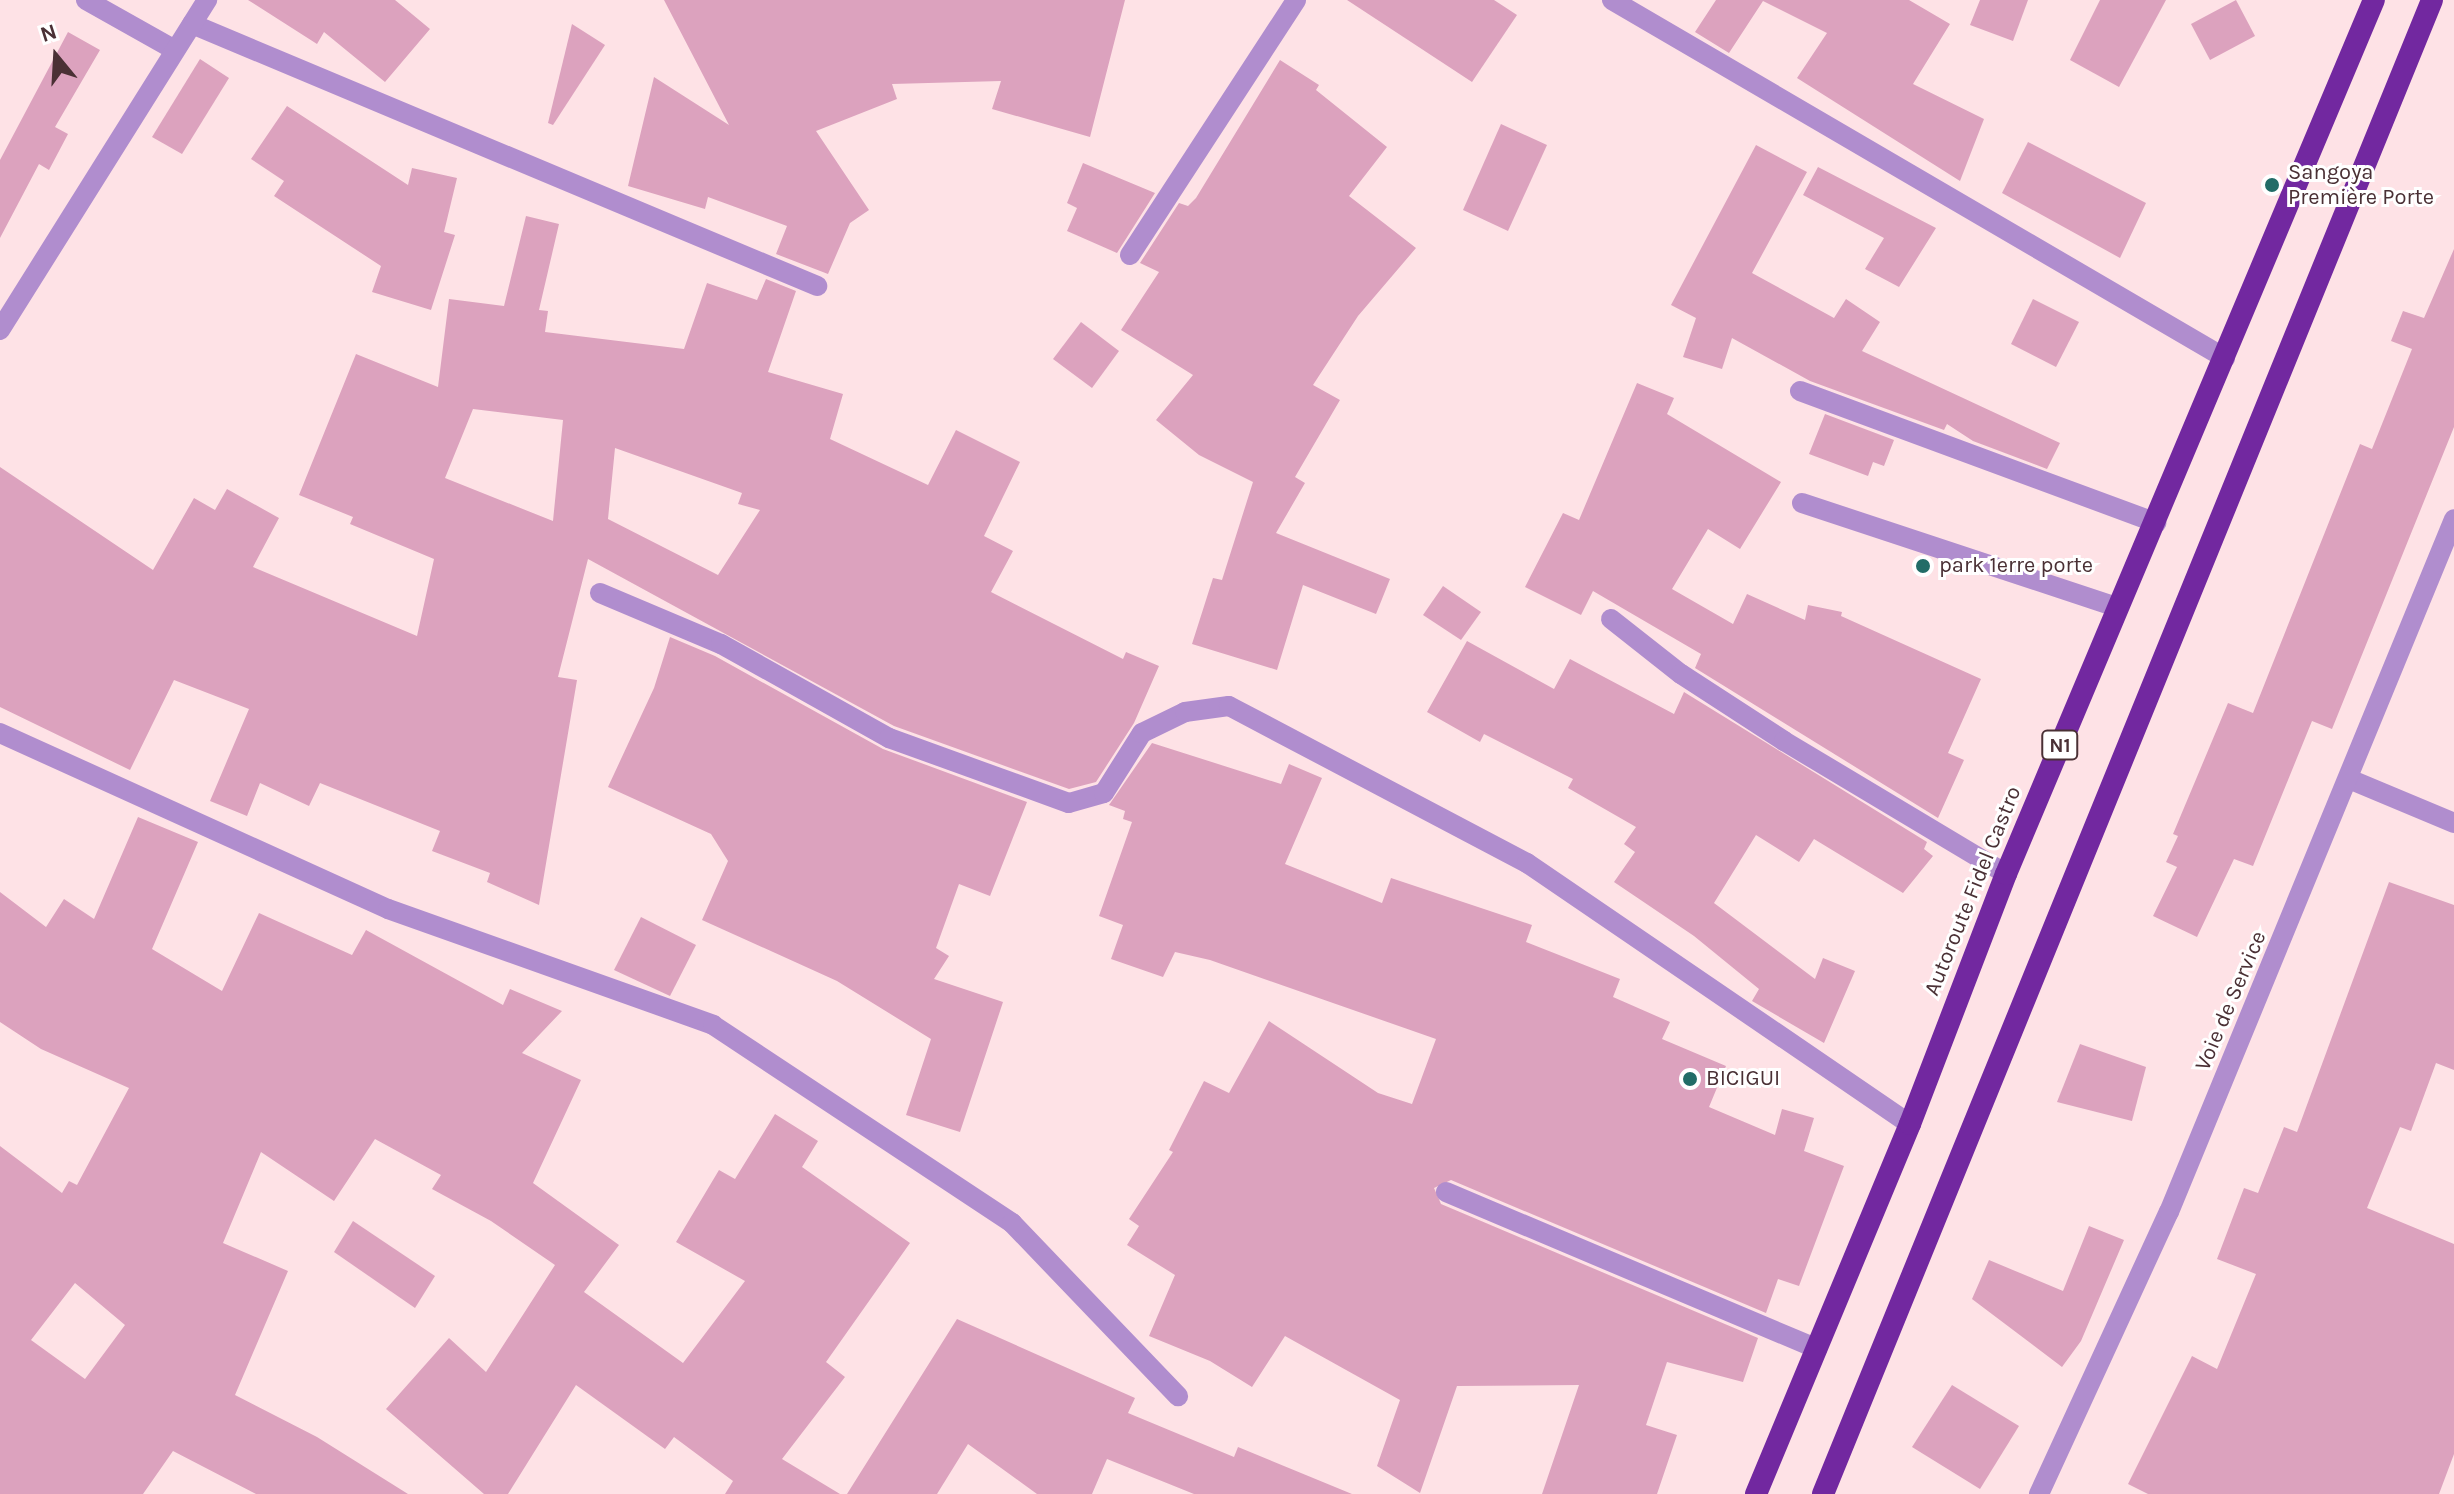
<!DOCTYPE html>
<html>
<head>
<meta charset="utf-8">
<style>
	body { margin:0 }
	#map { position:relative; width:2454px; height:1494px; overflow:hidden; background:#fee2e6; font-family:Karla,sans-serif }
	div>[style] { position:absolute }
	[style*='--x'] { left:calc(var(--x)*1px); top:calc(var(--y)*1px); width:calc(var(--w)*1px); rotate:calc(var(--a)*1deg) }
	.building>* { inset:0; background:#dca2be }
	.service>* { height:20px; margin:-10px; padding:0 10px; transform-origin:10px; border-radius:10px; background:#b08dce }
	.minor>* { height:20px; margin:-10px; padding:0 10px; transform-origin:10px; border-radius:10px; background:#b08dce }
	.tertiary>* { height:20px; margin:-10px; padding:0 10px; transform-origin:10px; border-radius:10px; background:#b08dce }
	.trunk>* { height:22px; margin:-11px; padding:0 11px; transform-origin:11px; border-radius:11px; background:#7228a0 }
	.dots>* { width:22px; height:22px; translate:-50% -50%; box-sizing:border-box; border:4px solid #fff; border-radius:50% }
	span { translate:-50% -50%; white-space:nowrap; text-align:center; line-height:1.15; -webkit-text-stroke:6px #fff; paint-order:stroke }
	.shield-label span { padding:2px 6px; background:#fff; border:2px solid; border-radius:6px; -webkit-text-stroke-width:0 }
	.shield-label { font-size:20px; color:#4a3035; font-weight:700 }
	.poi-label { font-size:22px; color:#4a3035 }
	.left { translate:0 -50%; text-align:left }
	.street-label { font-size:22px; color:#4a3035 }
	.north { position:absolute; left:16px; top:16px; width:80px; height:80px; -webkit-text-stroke:6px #fff; paint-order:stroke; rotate:342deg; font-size:22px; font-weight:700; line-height:32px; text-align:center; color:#4a3035 }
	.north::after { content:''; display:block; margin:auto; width:28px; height:36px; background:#4a3035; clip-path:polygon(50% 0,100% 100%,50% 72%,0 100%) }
</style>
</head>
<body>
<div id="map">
	<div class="building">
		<div style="clip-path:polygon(248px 0,395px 0,430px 29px,385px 82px,324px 32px,317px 44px)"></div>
		<div style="clip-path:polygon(664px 0,1125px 0,1090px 137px,992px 109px,1001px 81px,892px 84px,897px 99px,816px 131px,869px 210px,850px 223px,828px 274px,776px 254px,787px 226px,708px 197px,705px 209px,628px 186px,654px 77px,729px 125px)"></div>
		<div style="clip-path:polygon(1347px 0,1494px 0,1517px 15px,1472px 82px)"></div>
		<div style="clip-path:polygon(1716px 0,1909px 0,1950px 24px,1913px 84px,1984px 119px,1960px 181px,1797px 78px,1827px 33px,1763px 1px,1729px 53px,1695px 32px)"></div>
		<div style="clip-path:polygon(1980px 0,2028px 0,2013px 41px,1970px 25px)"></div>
		<div style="clip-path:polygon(2100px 0,2166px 0,2119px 87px,2070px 60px)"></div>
		<div style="clip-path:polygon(2236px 0,2255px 36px,2210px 60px,2191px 24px)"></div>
		<div style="clip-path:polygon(572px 24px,605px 45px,553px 125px,548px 123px)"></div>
		<div style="clip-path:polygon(68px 32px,100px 50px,55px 127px,68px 134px,49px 170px,39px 164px,0 238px,0 160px)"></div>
		<div style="clip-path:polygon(200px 59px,229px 78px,182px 154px,152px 137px)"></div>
		<div style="clip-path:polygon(1280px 60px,1319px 85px,1316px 90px,1387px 147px,1349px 196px,1416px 248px,1358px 316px,1313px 385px,1340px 400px,1295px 477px,1305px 483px,1276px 533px,1390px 579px,1376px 614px,1303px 585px,1277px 670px,1192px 644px,1213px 578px,1222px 580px,1253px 482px,1199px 455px,1156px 420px,1193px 375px,1121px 330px,1159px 272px,1140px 263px,1179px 203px,1188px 206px,1196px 198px)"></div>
		<div style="clip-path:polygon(287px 106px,408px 185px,412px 168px,457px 178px,444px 232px,455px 235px,431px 310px,372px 292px,381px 266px,274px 196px,284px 181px,251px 159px)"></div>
		<div style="clip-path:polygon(1501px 124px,1547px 145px,1508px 231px,1463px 210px)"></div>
		<div style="clip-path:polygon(2028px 142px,2146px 203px,2120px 258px,2002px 193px)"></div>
		<div style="clip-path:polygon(1756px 145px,1807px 172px,1752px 273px,1834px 318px,1846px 299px,1880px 322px,1862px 351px,2060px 443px,2047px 469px,1973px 441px,1947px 424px,1944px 430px,1810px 381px,1732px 338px,1722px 369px,1683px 357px,1696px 318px,1671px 305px)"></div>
		<div style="clip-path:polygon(1083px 163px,1155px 193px,1117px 253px,1067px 231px,1077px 208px,1067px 203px)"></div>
		<div style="clip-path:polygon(1818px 167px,1936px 228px,1899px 287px,1865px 269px,1884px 238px,1803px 195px)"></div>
		<div style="clip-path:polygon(evenodd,526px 216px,559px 224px,539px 310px,548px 311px,545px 332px,684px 349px,707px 283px,757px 300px,766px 279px,796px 291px,768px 372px,843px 394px,830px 439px,928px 485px,956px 430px,1020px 462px,984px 536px,1013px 551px,991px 592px,1123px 659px,1126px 652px,1159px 666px,1134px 723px,1096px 782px,1069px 789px,894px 726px,588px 559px,558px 677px,577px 680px,539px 905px,487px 882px,490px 873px,432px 851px,440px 831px,320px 783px,309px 806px,260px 783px,247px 816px,210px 801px,249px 709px,174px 680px,130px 770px,0 707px,0 467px,153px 570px,194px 498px,215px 510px,227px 489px,279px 518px,253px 567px,417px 636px,434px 559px,350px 524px,353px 517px,299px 495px,356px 354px,438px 387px,449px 299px,504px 306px,526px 216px,473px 409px,563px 420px,553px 521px,445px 478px,473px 409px,526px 216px,615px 448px,742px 493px,738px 504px,760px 510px,718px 575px,608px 519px,615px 448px)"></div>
		<div style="clip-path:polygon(2454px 249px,2454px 427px,2332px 729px,2312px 721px,2253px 866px,2234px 859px,2197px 937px,2153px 916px,2177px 867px,2166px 862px,2178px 836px,2173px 834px,2228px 703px,2253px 713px,2360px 444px,2372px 449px,2412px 349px,2391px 341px,2403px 311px,2424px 318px)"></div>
		<div style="clip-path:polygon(2033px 299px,2079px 322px,2056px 367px,2011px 344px)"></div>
		<div style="clip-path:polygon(1081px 322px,1119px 351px,1092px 388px,1053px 359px)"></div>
		<div style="clip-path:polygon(1637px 383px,1674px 398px,1667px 414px,1781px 482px,1740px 549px,1708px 529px,1672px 589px,1733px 624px,1747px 594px,1805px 620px,1808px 605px,1842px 612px,1841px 616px,1981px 679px,1948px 753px,1964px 760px,1938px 818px,1695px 668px,1701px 654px,1593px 591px,1581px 615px,1525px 587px,1563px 513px,1579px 520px)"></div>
		<div style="clip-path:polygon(1825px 414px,1894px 440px,1884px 466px,1873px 462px,1868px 476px,1809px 454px)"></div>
		<div style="clip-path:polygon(1443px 586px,1481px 612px,1461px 640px,1423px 615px)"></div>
		<div style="clip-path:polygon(670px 637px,715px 656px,883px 749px,1027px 802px,990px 896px,959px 884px,936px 948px,949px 956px,934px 979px,1003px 1002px,960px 1132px,906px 1115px,931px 1039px,837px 981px,702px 920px,728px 861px,711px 834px,608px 787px,654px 688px)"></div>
		<div style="clip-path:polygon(1467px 641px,1554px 689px,1570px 659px,1674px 714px,1684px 692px,1927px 842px,1924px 849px,1933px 856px,1903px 893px,1814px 839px,1799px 862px,1756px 835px,1714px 903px,1815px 979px,1823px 958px,1855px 971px,1824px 1043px,1752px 1001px,1759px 989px,1694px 936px,1614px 882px,1635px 852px,1624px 844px,1636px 827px,1568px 788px,1573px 779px,1484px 734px,1480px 742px,1427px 712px)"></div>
		<div style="clip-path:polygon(1152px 743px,1281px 784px,1289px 764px,1322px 778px,1285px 864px,1382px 903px,1391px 878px,1532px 925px,1526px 942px,1620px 979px,1613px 997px,1670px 1022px,1662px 1039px,1726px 1066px,1709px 1107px,1775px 1135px,1782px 1109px,1814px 1118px,1804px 1151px,1844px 1166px,1799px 1286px,1778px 1279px,1766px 1313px,1451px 1180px,1434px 1188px,1441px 1204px,1758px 1338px,1743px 1382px,1667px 1362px,1646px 1425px,1677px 1435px,1657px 1494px,1542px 1494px,1579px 1385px,1457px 1386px,1420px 1493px,1377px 1466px,1400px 1400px,1285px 1336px,1252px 1387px,1210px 1361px,1149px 1336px,1175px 1275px,1127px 1245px,1139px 1226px,1129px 1219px,1173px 1152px,1169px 1150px,1204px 1081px,1229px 1093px,1269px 1021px,1378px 1093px,1412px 1104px,1436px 1039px,1210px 960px,1175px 952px,1163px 977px,1111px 959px,1123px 925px,1099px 916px,1132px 822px,1123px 819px,1125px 811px,1109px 805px)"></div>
		<div style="clip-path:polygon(evenodd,138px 817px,198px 842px,152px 949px,222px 991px,259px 913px,352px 955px,366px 930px,503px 1005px,510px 989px,562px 1011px,522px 1053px,581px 1080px,533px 1183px,619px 1245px,584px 1292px,683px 1363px,745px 1281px,676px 1242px,719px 1170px,735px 1179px,775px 1114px,818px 1141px,802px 1167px,910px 1243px,826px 1362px,845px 1377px,782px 1459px,840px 1494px,725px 1494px,733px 1481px,674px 1437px,665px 1449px,576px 1385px,508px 1494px,484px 1494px,386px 1409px,449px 1338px,486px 1372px,555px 1265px,491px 1221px,432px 1189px,441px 1175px,375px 1139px,334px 1201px,261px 1152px,223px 1243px,288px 1271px,235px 1395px,317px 1437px,408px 1494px,256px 1494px,173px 1451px,143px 1494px,0 1494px,0 1146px,62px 1193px,69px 1181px,77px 1185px,129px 1088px,41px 1049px,0 1022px,0 892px,46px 927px,64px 899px,94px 919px,138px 817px,75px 1283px,125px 1325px,85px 1379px,31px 1340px,75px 1283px)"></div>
		<div style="clip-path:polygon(2389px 882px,2454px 905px,2454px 1070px,2436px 1063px,2411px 1131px,2400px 1127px,2367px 1208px,2454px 1244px,2454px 1454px,2439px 1494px,2148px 1494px,2128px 1484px,2192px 1356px,2217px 1369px,2256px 1274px,2217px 1259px,2244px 1188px,2258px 1193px,2284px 1127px,2297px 1132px)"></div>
		<div style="clip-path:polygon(641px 917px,696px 945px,670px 996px,614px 970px)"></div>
		<div style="clip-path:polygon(2080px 1044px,2146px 1067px,2132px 1121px,2057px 1102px)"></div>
		<div style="clip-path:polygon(353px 1221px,435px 1276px,415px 1308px,334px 1252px)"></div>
		<div style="clip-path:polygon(2089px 1226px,2124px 1240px,2081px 1341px,2062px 1367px,1972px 1299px,1989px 1260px,2063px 1291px)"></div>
		<div style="clip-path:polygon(957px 1319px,1135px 1398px,1128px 1413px,1234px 1457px,1238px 1447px,1352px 1494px,1194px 1494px,1107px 1459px,1092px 1494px,1037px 1494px,968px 1444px,937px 1494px,847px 1494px)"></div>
		<div style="clip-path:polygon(1952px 1385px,2019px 1426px,1980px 1489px,1912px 1447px)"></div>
	</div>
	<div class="service">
		<div style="--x:1800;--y:391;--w:380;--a:20.3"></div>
		<div style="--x:1802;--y:503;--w:332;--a:18.3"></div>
		<div style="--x:1446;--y:1192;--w:403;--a:22.9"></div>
	</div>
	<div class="minor">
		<div style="--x:86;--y:0;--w:102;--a:29.3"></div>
		<div style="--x:1612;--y:0;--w:710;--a:30.29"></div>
		<div style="--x:192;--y:24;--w:678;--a:22.74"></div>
		<div style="--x:1130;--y:255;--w:304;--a:-56.9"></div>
		<div style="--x:600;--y:593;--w:131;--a:22.9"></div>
		<div style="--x:721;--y:644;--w:193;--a:29.2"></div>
		<div style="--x:889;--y:738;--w:191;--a:19.9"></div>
		<div style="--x:1069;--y:803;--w:36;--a:-16"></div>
		<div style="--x:1104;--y:793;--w:71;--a:-57.7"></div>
		<div style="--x:1142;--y:733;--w:48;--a:-26"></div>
		<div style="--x:1185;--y:712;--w:44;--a:-7.8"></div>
		<div style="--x:1229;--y:706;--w:337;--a:27.8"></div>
		<div style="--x:1527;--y:863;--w:463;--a:34.3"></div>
		<div style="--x:1611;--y:619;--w:89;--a:38.2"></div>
		<div style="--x:1681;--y:674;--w:123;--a:33"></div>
		<div style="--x:1784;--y:741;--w:259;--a:30.9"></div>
		<div style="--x:0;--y:733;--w:426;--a:24.4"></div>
		<div style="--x:388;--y:909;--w:345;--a:19.6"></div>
		<div style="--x:713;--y:1025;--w:359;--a:33.5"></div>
		<div style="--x:1012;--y:1223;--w:240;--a:46.2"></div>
		<div style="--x:2349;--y:779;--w:114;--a:22.7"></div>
		<div style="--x:2039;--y:1494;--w:311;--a:-65.3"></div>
		<div style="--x:2169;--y:1212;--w:749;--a:-67.64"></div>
	</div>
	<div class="tertiary">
		<div style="--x:0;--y:330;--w:390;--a:-57.9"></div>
	</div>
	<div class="trunk">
		<div style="--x:1756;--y:1494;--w:401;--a:-67.4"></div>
		<div style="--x:1910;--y:1124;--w:268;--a:-69"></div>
		<div style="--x:2006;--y:874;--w:948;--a:-67.17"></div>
		<div style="--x:1823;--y:1494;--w:1613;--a:-67.82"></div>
	</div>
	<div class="dots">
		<div style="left:2272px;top:185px;background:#226c67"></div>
		<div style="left:1923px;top:566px;background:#226c67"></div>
		<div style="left:1690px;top:1079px;background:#226c67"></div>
	</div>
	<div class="shield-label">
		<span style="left:2060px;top:745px">N1</span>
	</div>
	<div class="poi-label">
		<span class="left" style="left:2288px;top:185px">Sangoya<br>Première Porte</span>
		<span class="left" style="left:1939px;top:566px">park 1erre porte</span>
		<span class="left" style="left:1706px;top:1079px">BICIGUI</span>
	</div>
	<div class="street-label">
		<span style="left:1973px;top:891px;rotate:-68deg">Autoroute Fidel Castro</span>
		<span style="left:2231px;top:1001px;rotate:-67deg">Voie de Service</span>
	</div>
	<div class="north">N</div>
</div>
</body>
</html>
